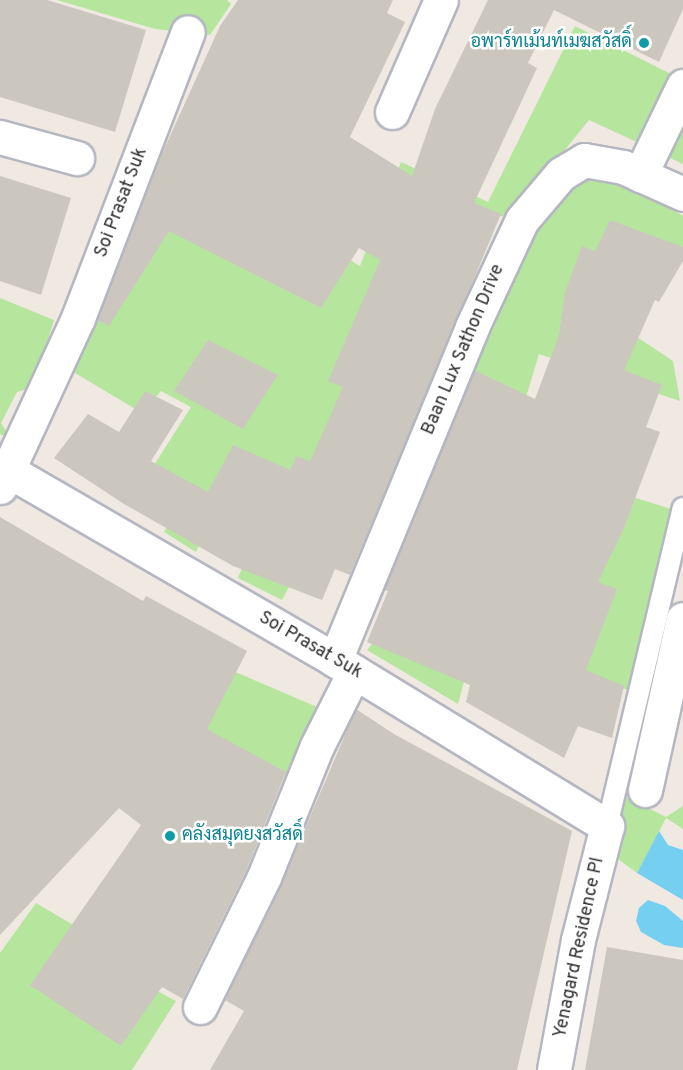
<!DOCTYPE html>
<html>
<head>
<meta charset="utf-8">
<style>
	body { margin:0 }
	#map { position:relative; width:683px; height:1070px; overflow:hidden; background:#efe9e1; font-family:Overpass,Sarabun,sans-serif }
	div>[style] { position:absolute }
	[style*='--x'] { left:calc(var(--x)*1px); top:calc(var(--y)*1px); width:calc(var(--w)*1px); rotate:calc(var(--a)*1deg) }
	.green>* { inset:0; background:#b6e59e }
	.water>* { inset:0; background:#75cff0 }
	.building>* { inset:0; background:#cbc7bf }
	.roads { filter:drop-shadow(2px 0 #b4b7c1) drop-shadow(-2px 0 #b4b7c1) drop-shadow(0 2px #b4b7c1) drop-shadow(0 -2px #b4b7c1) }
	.lane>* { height:20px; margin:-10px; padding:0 10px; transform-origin:10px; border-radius:10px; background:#fff }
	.street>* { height:33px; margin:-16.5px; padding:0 16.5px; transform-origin:16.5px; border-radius:16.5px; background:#fff }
	.dots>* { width:16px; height:16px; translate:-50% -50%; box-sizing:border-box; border:3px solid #fff; border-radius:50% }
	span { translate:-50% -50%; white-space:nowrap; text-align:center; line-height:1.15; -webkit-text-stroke:5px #fff; paint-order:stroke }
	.culture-label { font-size:18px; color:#0d838f }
	.right { translate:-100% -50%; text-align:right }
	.left { translate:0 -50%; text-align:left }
	.street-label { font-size:18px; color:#2e2e2e }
</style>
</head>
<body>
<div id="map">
	<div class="green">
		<div style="clip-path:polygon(57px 0,227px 0,231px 4px,210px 35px,155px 29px)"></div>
		<div style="clip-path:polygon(575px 26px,673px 75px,641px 144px,589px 120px,513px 214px,488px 219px,282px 600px,238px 578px,259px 524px,218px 501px,196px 552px,164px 532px,192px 486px,154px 465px,191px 407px,161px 391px,142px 413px,70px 370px,157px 148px,360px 266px,401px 162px,488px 202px)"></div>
		<div style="clip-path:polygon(683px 127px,683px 164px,668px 157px)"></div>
		<div style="clip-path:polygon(613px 174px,683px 216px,683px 251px,581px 300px,673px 361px,680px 401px,539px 354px,523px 407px,460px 375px,553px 200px,578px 179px)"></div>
		<div style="clip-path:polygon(0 298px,54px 320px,33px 387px,17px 392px,1px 423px,11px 439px,0 434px)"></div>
		<div style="clip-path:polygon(522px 462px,671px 509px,628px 690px,584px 676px,498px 553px,458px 704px,367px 650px)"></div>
		<div style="clip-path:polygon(226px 668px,324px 710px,294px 780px,192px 728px)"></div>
		<div style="clip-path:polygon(626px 797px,666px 817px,683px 806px,683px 829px,666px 818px,637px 873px,614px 856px)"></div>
		<div style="clip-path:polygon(36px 903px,109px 946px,105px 963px,176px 1001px,132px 1070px,0 1070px,0 953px)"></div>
	</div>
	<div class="water">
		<div style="clip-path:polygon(659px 831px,668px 845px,683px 850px,683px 900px,637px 873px)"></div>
		<div style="clip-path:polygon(648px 900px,665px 906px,683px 921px,683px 948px,664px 945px,641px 932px,636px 921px,639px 908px)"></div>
	</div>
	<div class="building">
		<div style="clip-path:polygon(0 0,47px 0,146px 30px,115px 132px,0 97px)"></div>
		<div style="clip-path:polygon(238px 0,393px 0,387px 13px,405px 22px,350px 137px,412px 176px,435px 109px,488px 0,683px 0,683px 9px,659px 62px,554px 10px,528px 63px,537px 68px,474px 203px,501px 214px,350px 575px,335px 569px,322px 600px,233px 566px,124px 504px,54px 458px,88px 414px,119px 432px,145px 391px,183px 410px,151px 461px,208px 492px,233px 445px,290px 470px,296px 456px,310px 461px,343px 387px,328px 381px,380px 260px,359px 248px,321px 308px,169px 231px,109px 326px,97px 320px,165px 147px,220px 26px)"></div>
		<div style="clip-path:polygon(0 176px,71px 198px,41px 295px,0 281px)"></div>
		<div style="clip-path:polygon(610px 220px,683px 247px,683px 261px,659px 302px,655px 300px,624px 370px,662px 385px,646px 427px,660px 432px,624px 528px,598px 582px,617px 589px,586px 670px,624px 686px,612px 738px,578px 726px,564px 758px,466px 702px,470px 685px,367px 642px,388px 591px,384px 590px,474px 370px,535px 399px,559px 335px,565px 292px,582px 246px,595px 251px)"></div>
		<div style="clip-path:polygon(208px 340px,278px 375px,243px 429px,174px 391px)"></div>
		<div style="clip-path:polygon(0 517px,143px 601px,146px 596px,247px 651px,207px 729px,286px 772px,247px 869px,183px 999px,162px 987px,121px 1046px,30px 985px,141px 825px,119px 808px,0 935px)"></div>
		<div style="clip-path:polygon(356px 709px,394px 734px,572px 831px,517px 1070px,210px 1070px,244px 1011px,225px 1000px,281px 885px)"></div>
		<div style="clip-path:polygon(607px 947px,683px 960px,683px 1070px,585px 1070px)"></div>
	</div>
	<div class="roads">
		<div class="lane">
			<div style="--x:607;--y:826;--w:327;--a:-76.6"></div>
		</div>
		<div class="street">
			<div style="--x:392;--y:112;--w:122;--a:-66.4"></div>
			<div style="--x:0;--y:137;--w:80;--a:15.3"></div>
			<div style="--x:640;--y:175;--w:99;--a:-64.2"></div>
			<div style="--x:9;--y:471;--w:377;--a:30.1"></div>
			<div style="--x:335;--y:660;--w:319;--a:31.4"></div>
			<div style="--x:607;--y:826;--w:118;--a:104.3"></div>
			<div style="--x:578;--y:940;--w:132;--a:100.5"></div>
			<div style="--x:0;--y:487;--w:186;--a:-65.2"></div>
			<div style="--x:78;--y:318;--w:306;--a:-69"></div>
			<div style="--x:335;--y:660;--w:360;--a:-67.6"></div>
			<div style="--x:472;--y:327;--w:118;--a:-65"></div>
			<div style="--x:522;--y:220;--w:60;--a:-49.7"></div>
			<div style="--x:561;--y:174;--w:27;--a:-31"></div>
			<div style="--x:584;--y:160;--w:40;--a:10"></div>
			<div style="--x:623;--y:167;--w:66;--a:24.2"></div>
			<div style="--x:645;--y:790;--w:175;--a:-77.5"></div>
			<div style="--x:200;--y:1007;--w:145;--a:-63.8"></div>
			<div style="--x:264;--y:877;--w:141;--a:-68"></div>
			<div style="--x:317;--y:746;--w:83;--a:-63.4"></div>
		</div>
	</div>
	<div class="dots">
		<div style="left:644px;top:43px;background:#0f9aa8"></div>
		<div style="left:170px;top:836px;background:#0f9aa8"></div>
	</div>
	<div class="culture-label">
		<span class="right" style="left:632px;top:43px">อพาร์ทเม้นท์เมฆสวัสดิ์</span>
		<span class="left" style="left:182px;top:836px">คลังสมุดยงสวัสดิ์</span>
	</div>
	<div class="street-label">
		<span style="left:122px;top:203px;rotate:-69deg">Soi Prasat Suk</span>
		<span style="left:464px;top:350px;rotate:-67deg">Baan Lux Sathon Drive</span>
		<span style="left:310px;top:646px;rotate:30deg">Soi Prasat Suk</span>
		<span style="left:580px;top:948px;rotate:-78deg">Yenagard Residence Pl</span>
	</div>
</div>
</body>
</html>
